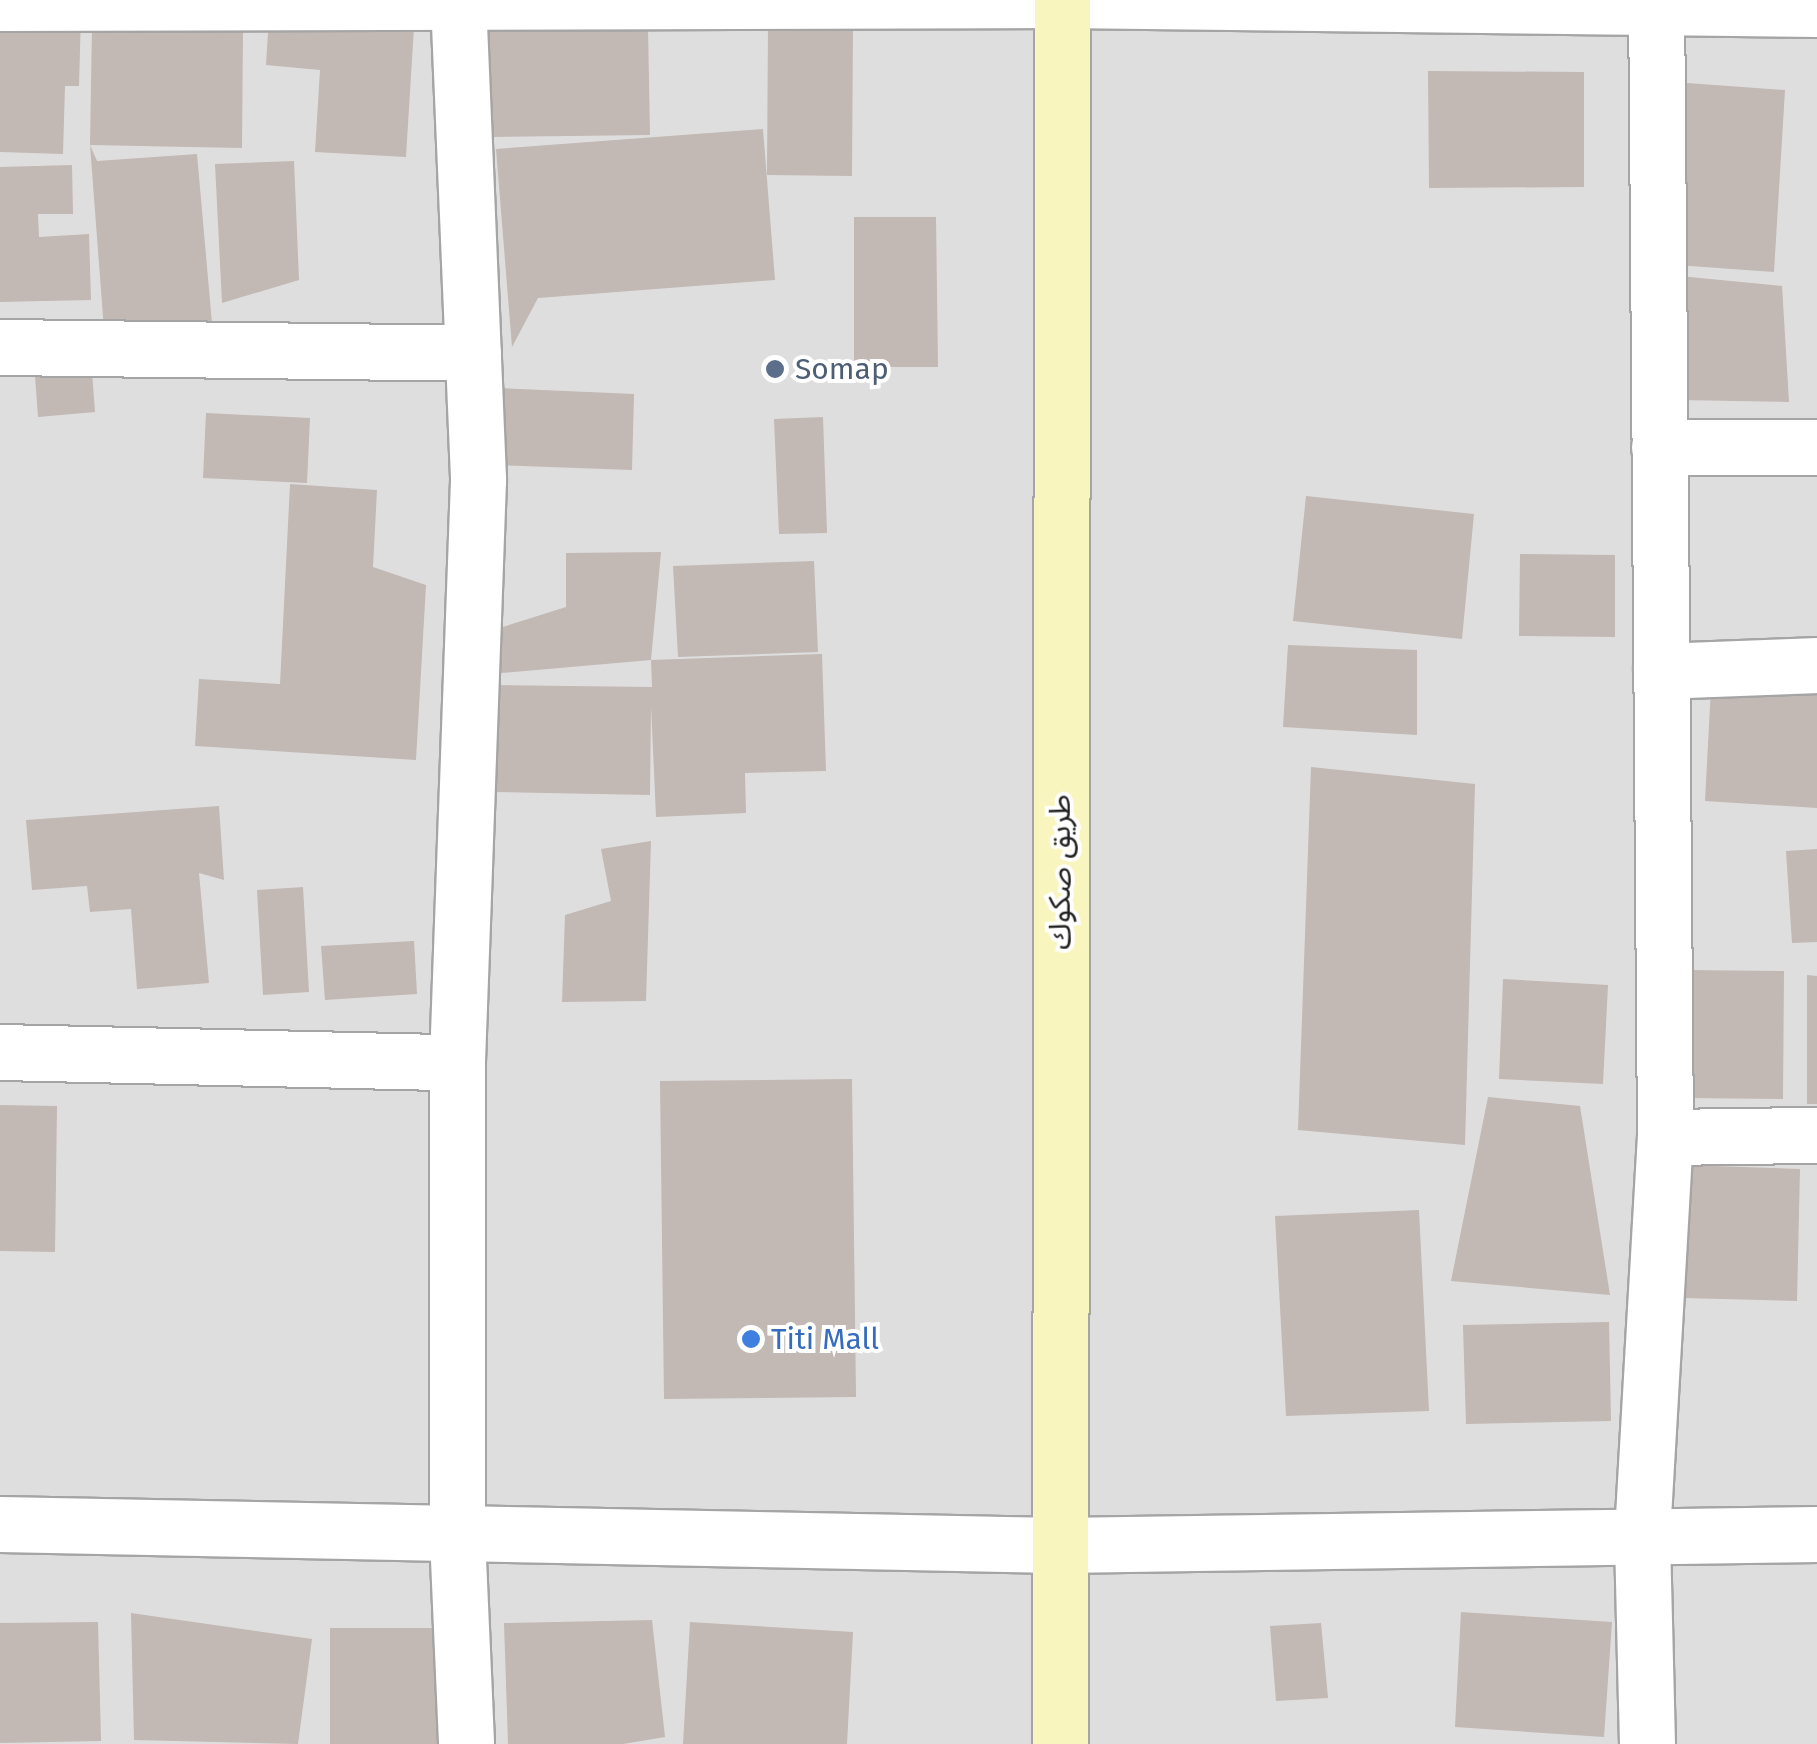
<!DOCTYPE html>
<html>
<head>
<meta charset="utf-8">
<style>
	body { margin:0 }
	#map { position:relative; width:1817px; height:1744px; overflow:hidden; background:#f1ede8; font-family:"Fira Sans","Noto Sans Arabic",sans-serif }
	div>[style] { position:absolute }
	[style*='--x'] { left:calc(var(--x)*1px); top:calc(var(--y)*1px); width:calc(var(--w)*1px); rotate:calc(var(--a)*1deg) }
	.residential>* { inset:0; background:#dfdedf }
	.building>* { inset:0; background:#c2b8b4 }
	.roads { filter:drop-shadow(2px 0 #a5a5a5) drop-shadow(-2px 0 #a5a5a5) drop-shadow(0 2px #a5a5a5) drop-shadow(0 -2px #a5a5a5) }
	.street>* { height:55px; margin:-27.5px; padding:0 27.5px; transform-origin:27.5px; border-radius:27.5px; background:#fff }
	.secondary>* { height:55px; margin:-27.5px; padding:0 27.5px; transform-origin:27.5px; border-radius:27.5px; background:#f9f5bf }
	.dots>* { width:28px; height:28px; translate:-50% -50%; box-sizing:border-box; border:5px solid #fff; border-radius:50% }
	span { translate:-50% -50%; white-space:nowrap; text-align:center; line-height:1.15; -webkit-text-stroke:8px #fff; paint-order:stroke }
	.service-label { font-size:30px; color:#4e5e75 }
	.left { translate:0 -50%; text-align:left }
	.street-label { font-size:30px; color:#212121 }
	.shop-label { font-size:30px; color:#366cbe }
</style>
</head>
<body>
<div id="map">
	<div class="residential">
		<div style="clip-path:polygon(0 0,1817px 0,1817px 1744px,0 1744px)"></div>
	</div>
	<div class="building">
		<div style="clip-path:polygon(0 11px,81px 14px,79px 86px,65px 86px,63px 154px,0 152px)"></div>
		<div style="clip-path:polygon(269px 16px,414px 27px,406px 157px,315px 152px,320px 70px,266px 65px)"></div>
		<div style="clip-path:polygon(768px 24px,853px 25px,852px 176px,767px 175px)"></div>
		<div style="clip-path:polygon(92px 26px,243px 29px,242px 148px,90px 145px)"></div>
		<div style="clip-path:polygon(648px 27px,650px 135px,489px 137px,487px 29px)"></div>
		<div style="clip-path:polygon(1428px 71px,1584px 72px,1584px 187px,1429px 188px)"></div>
		<div style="clip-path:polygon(1687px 83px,1785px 90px,1774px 272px,1676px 265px)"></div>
		<div style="clip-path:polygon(763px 129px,775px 280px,538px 298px,512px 347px,496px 149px)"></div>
		<div style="clip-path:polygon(90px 145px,97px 161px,197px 154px,212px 323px,104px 330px)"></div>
		<div style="clip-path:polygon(294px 161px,299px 280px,222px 303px,215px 164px)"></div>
		<div style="clip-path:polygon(72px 165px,73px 214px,38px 214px,39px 237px,89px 234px,91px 300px,0 302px,0 167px)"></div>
		<div style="clip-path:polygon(854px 217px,936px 217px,938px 367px,854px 367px)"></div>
		<div style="clip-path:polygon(1669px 275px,1782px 286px,1789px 402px,1677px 400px)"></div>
		<div style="clip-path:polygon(91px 358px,95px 412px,38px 417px,34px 362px)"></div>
		<div style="clip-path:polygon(499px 388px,634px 394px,632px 470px,497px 465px)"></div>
		<div style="clip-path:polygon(206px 413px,310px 418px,307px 483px,203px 478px)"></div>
		<div style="clip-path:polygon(823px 417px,827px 533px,779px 534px,774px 419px)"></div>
		<div style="clip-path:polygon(290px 484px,377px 490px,373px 567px,426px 585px,416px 760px,195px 746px,199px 679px,280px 684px)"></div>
		<div style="clip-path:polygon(1306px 496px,1474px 514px,1462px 639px,1293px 621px)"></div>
		<div style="clip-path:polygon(661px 552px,651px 660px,822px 654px,826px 771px,745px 773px,746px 813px,656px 817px,651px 705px,650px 795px,491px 792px,492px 685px,652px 687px,651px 660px,490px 674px,490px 631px,566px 607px,566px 553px)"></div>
		<div style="clip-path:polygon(1520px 554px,1615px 555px,1615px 637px,1519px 636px)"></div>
		<div style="clip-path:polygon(814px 561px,818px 652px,678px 657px,673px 566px)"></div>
		<div style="clip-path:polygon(1288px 645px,1417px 650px,1417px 735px,1283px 727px)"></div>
		<div style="clip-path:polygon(1711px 688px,1817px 694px,1817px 808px,1705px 801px)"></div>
		<div style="clip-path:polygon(1311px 767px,1475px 784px,1465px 1145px,1298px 1130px)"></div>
		<div style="clip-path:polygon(219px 806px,224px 880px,199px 873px,209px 983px,137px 989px,131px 909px,90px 912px,87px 886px,32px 890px,26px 820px)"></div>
		<div style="clip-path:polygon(651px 841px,646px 1001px,562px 1002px,565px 915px,611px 901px,601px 849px)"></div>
		<div style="clip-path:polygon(1817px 849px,1817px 942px,1792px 943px,1786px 851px)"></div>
		<div style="clip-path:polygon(303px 887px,309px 992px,263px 995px,257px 890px)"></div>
		<div style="clip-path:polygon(414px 941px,417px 994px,325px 1000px,321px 946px)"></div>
		<div style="clip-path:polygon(1686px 970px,1784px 971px,1783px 1099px,1685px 1098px)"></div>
		<div style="clip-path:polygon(1807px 975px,1817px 976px,1817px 1104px,1807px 1104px)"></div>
		<div style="clip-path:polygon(1503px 979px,1608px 985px,1603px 1084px,1499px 1079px)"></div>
		<div style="clip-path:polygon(852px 1079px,856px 1397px,664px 1399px,660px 1081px)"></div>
		<div style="clip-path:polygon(1488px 1097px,1580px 1106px,1610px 1295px,1451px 1281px)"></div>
		<div style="clip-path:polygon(0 1105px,57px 1106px,55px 1252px,0 1251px)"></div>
		<div style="clip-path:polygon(1685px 1165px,1800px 1169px,1797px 1301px,1683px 1298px)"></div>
		<div style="clip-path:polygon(1419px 1210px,1429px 1411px,1286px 1416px,1275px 1216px)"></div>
		<div style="clip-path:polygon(1609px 1322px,1611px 1421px,1466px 1424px,1463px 1325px)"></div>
		<div style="clip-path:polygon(1461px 1612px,1612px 1622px,1604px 1737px,1455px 1727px)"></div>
		<div style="clip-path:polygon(131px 1613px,312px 1639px,298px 1744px,134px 1740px)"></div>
		<div style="clip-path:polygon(652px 1620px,665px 1737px,623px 1744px,508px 1744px,504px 1623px)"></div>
		<div style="clip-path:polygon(98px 1622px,101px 1741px,0 1743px,0 1623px)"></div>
		<div style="clip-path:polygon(690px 1622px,853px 1632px,847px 1744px,683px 1744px)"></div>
		<div style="clip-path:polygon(1321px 1623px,1328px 1698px,1276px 1701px,1270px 1626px)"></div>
		<div style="clip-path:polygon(330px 1628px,440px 1628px,440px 1744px,330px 1744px)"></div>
	</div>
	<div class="roads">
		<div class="street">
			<div style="--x:458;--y:0;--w:480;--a:87.6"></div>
			<div style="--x:478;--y:480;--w:582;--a:92.07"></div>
			<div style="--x:457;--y:1062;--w:474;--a:90"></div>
			<div style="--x:457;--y:1536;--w:208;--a:87.5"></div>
			<div style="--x:0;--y:3;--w:1062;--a:-0.16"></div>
			<div style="--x:1062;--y:0;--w:755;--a:0.68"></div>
			<div style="--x:0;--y:347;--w:473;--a:0.7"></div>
			<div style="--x:1659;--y:447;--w:158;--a:0"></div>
			<div style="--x:1661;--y:671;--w:156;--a:-2.2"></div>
			<div style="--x:0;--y:1052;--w:457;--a:1.3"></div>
			<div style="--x:1665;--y:1137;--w:152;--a:-0.8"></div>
			<div style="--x:0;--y:1524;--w:1059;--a:1.14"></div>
			<div style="--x:1059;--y:1545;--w:758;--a:-0.83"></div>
			<div style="--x:1647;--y:1744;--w:210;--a:-91.4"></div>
			<div style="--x:1642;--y:1534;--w:398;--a:-86.7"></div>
			<div style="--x:1665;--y:1137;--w:1137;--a:-90.45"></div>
		</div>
		<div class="secondary">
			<div style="--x:1060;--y:1744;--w:1744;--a:-89.93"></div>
		</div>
	</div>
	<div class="dots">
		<div style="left:775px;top:369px;background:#5c6f8a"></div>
		<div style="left:751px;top:1339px;background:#3f7fe0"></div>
	</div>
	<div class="service-label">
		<span class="left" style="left:795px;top:369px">Somap</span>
	</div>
	<div class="street-label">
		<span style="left:1060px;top:872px;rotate:-90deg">طريق صكوك</span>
	</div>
	<div class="shop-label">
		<span class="left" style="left:771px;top:1339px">Titi Mall</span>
	</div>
</div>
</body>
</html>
